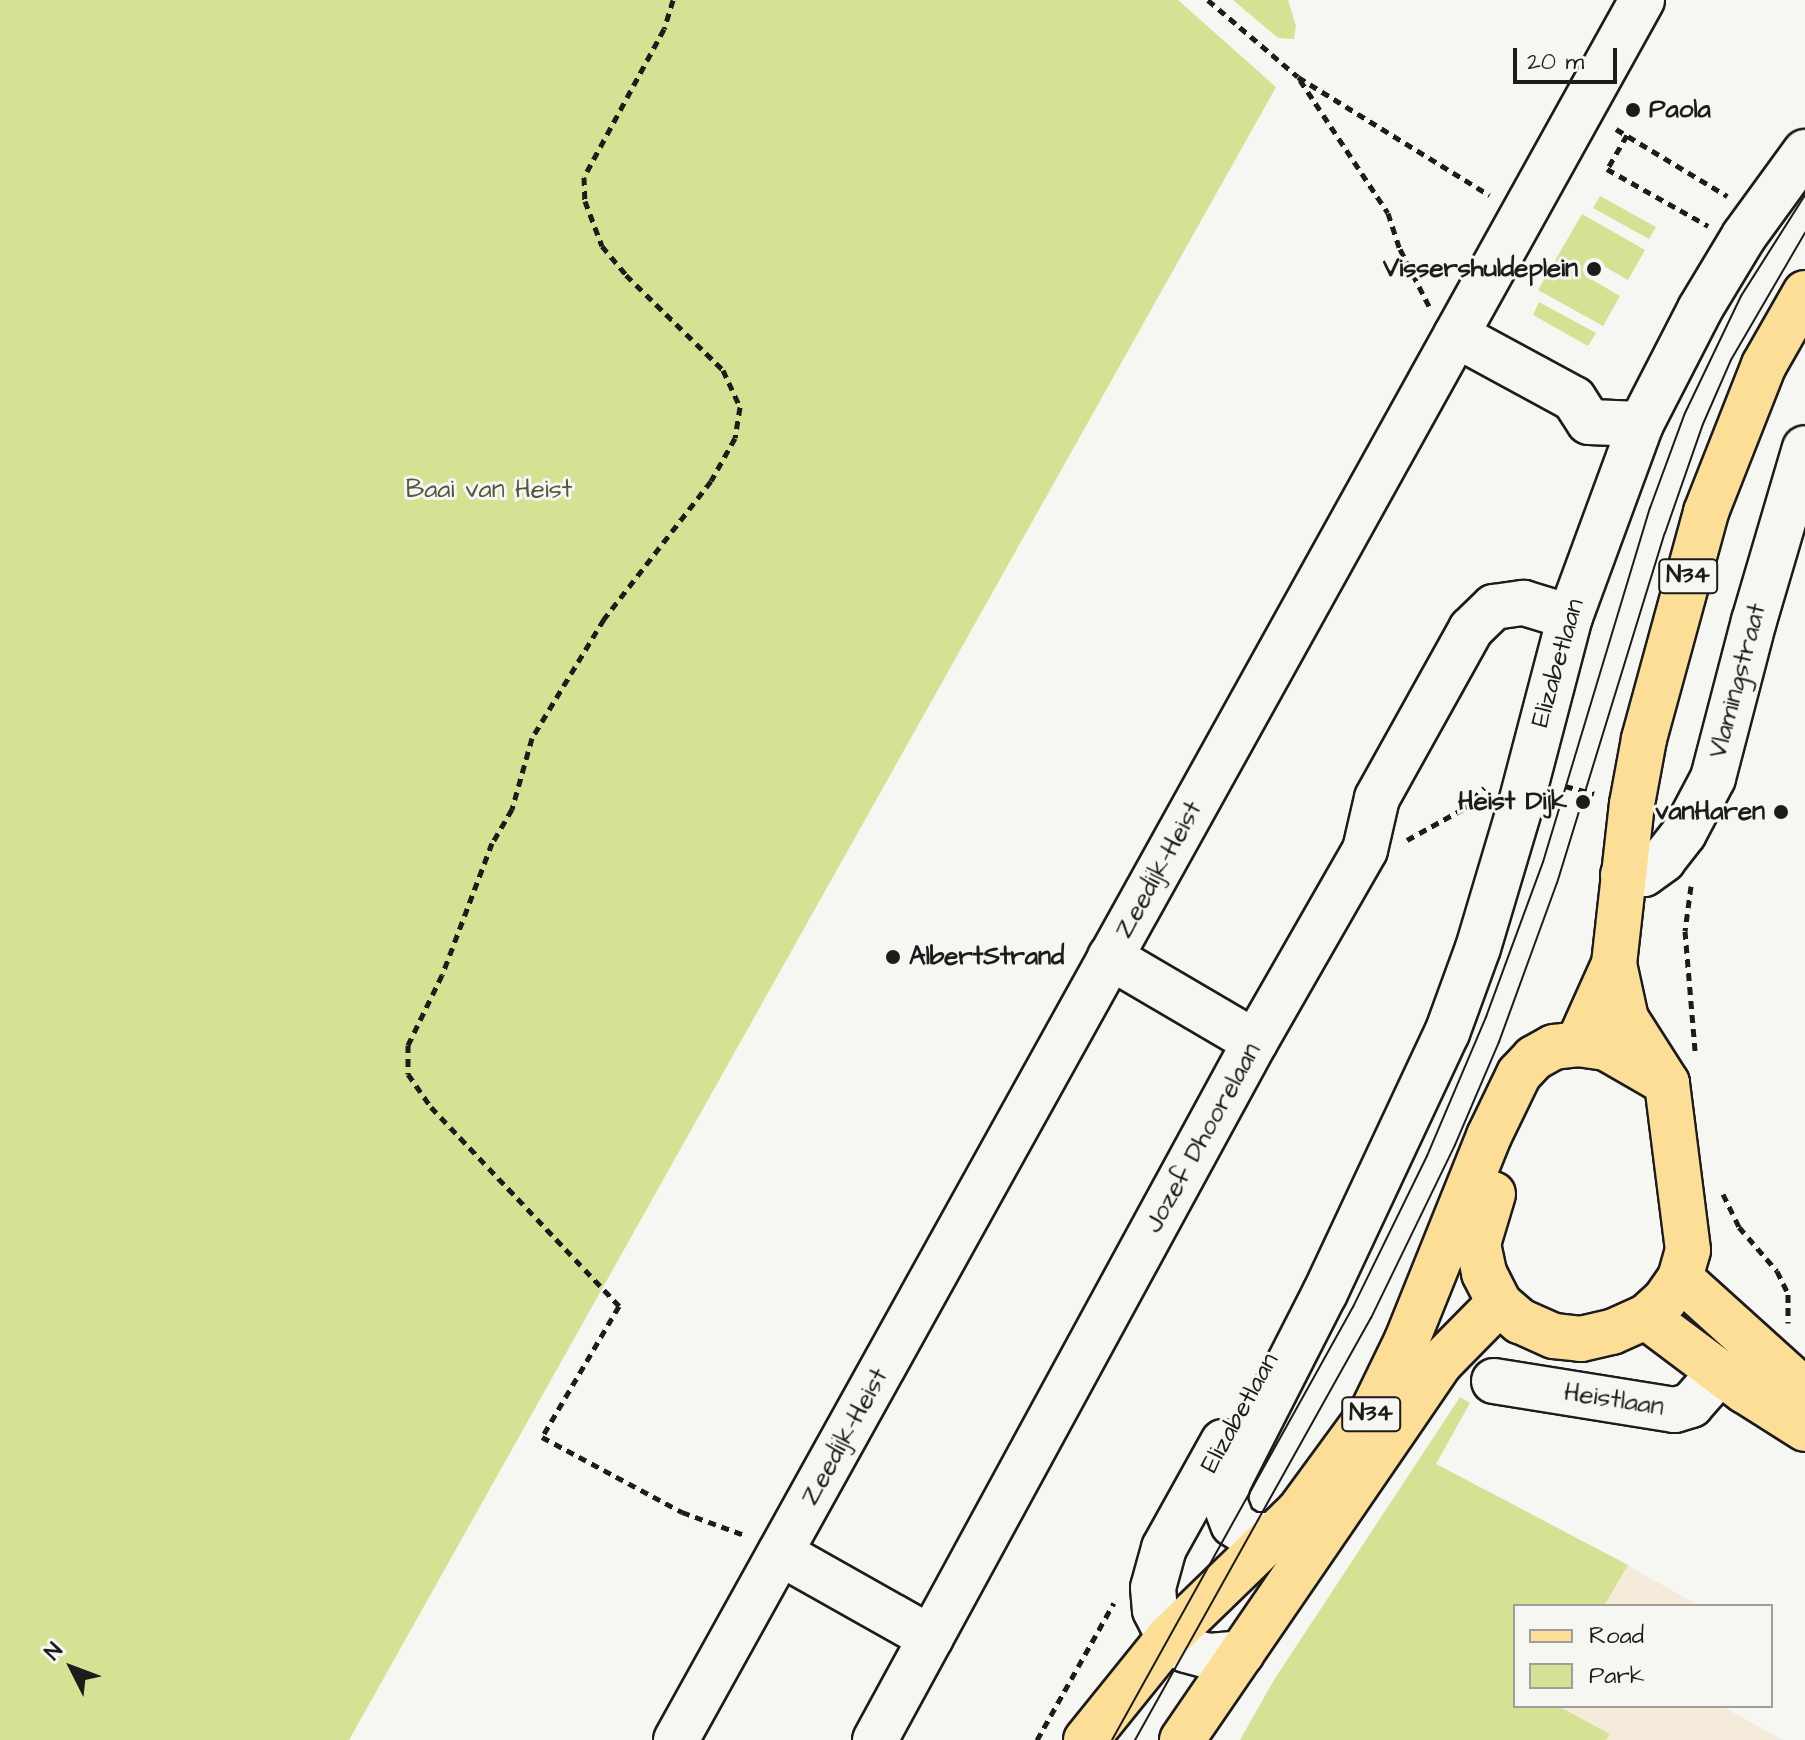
<!DOCTYPE html>
<html>
<head>
<meta charset="utf-8">
<style>
	body { margin:0 }
	#map { position:relative; width:1805px; height:1740px; overflow:hidden; background:#f6f6f2; font-family:"Architects Daughter",sans-serif }
	div>[style] { position:absolute }
	[style*='--x'] { left:calc(var(--x)*1px); top:calc(var(--y)*1px); width:calc(var(--w)*1px); rotate:calc(var(--a)*1deg) }
	.built>* { inset:0; background:#f5ebda }
	.green>* { inset:0; background:#d6e194 }
	.path>* { height:5px; margin-top:-2.5px; transform-origin:0; background:repeating-linear-gradient(90deg,#1c1c1c 0 8px,transparent 0 14px) }
	.roads { filter:drop-shadow(2px 0 #1c1c1c) drop-shadow(-2px 0 #1c1c1c) drop-shadow(0 2px #1c1c1c) drop-shadow(0 -2px #1c1c1c) }
	.minor>* { height:44px; margin:-22px; padding:0 22px; transform-origin:22px; border-radius:22px; background:#f6f6f2 }
	.major>* { height:44px; margin:-22px; padding:0 22px; transform-origin:22px; border-radius:22px; background:#fdde96 }
	.tram>* { height:2px; margin:-1px; padding:0 1px; transform-origin:1px; border-radius:1px; background:#1c1c1c }
	.dots>* { width:22px; height:22px; translate:-50% -50%; box-sizing:border-box; border:4px solid #f6f6f2; border-radius:50% }
	span { translate:-50% -50%; white-space:nowrap; text-align:center; line-height:1.15; -webkit-text-stroke:6px #f6f6f2; paint-order:stroke }
	.shield-label span { padding:2px 6px; background:#f6f6f2; border:2px solid; border-radius:6px; -webkit-text-stroke-width:0 }
	.shield-label { font-size:24px; color:#1c1c1c; font-weight:700 }
	.poi-label { font-size:26px; color:#1c1c1c; font-weight:700 }
	.left { translate:0 -50%; text-align:left }
	.right { translate:-100% -50%; text-align:right }
	.park-label { font-size:26px; color:#545740 }
	.street-label { font-size:26px; color:#1c1c1c }
	.legend { position:absolute; left:1513px; top:1604px; width:260px; height:104px; box-sizing:border-box; background:#f6f6f2; border:2px solid #9f9f9c; margin:0; padding:10px 14px; list-style:none; font-size:24px; color:#1c1c1c }
	.legend li { display:flex; align-items:center; gap:16px; height:40px }
	.legend b { width:40px; border:2px solid #9f9f9c }
	.north { position:absolute; left:32px; top:1628px; width:80px; height:80px; -webkit-text-stroke:6px #f6f6f2; paint-order:stroke; rotate:312deg; font-size:22px; font-weight:700; line-height:32px; text-align:center; color:#1c1c1c }
	.north::after { content:''; display:block; margin:auto; width:28px; height:36px; background:#1c1c1c; clip-path:polygon(50% 0,100% 100%,50% 72%,0 100%) }
	.scale { position:absolute; left:1513px; top:48px; width:104px; height:36px; box-sizing:border-box; border:4px solid #1c1c1c; border-top:0; padding-left:10px; font-size:24px; line-height:28px; white-space:nowrap; color:#1c1c1c; -webkit-text-stroke:6px #f6f6f2; paint-order:stroke }
</style>
</head>
<body>
<div id="map">
	<div class="built">
		<div style="clip-path:polygon(1628px 1565px,1637px 1571px,1700px 1606px,1604px 1606px)"></div>
		<div style="clip-path:polygon(1558px 1706px,1721px 1706px,1783px 1740px,1606px 1740px,1609px 1734px)"></div>
	</div>
	<div class="green">
		<div style="clip-path:polygon(0 0,1178px 0,1276px 87px,349px 1740px,0 1740px)"></div>
		<div style="clip-path:polygon(1233px 0,1288px 0,1296px 26px,1294px 39px,1278px 38px)"></div>
		<div style="clip-path:polygon(1600px 196px,1656px 227px,1649px 239px,1593px 208px)"></div>
		<div style="clip-path:polygon(1582px 214px,1645px 250px,1628px 280px,1600px 264px,1591px 279px,1620px 296px,1603px 326px,1538px 290px)"></div>
		<div style="clip-path:polygon(1539px 302px,1596px 333px,1588px 346px,1533px 315px)"></div>
		<div style="clip-path:polygon(1460px 1397px,1470px 1403px,1436px 1464px,1628px 1565px,1604px 1606px,1515px 1606px,1515px 1706px,1558px 1706px,1610px 1734px,1606px 1740px,1240px 1740px,1274px 1680px)"></div>
	</div>
	<div class="path">
		<div style="--x:673;--y:0;--w:30;--a:107"></div>
		<div style="--x:664;--y:29;--w:168;--a:118.4"></div>
		<div style="--x:584;--y:177;--w:24;--a:88"></div>
		<div style="--x:585;--y:201;--w:48;--a:69.3"></div>
		<div style="--x:602;--y:246;--w:38;--a:50"></div>
		<div style="--x:626;--y:275;--w:136;--a:44.4"></div>
		<div style="--x:723;--y:370;--w:41;--a:65.3"></div>
		<div style="--x:740;--y:407;--w:31;--a:99"></div>
		<div style="--x:735;--y:438;--w:49;--a:119.2"></div>
		<div style="--x:711;--y:481;--w:175;--a:127.8"></div>
		<div style="--x:604;--y:619;--w:139;--a:121.2"></div>
		<div style="--x:532;--y:738;--w:74;--a:105.7"></div>
		<div style="--x:512;--y:809;--w:39;--a:120"></div>
		<div style="--x:492;--y:843;--w:141;--a:110.7"></div>
		<div style="--x:442;--y:975;--w:78;--a:115.9"></div>
		<div style="--x:408;--y:1045;--w:29;--a:90"></div>
		<div style="--x:408;--y:1074;--w:40;--a:55.1"></div>
		<div style="--x:431;--y:1107;--w:274;--a:46.6"></div>
		<div style="--x:619;--y:1306;--w:152;--a:120.4"></div>
		<div style="--x:542;--y:1437;--w:159;--a:28.2"></div>
		<div style="--x:682;--y:1512;--w:69;--a:20.3"></div>
		<div style="--x:1208;--y:0;--w:118;--a:40.5"></div>
		<div style="--x:1298;--y:77;--w:225;--a:31.7"></div>
		<div style="--x:1300;--y:80;--w:159;--a:56.5"></div>
		<div style="--x:1388;--y:213;--w:38;--a:72"></div>
		<div style="--x:1400;--y:249;--w:64;--a:63"></div>
		<div style="--x:1616;--y:129;--w:130;--a:31.1"></div>
		<div style="--x:1627;--y:135;--w:39;--a:120"></div>
		<div style="--x:1607;--y:169;--w:116;--a:29.4"></div>
		<div style="--x:1565;--y:786;--w:30;--a:15"></div>
		<div style="--x:1407;--y:840;--w:64;--a:-29"></div>
		<div style="--x:1463;--y:809;--w:30;--a:-45"></div>
		<div style="--x:1691;--y:886;--w:45;--a:97.6"></div>
		<div style="--x:1685;--y:931;--w:120;--a:85.2"></div>
		<div style="--x:1723;--y:1194;--w:37;--a:64"></div>
		<div style="--x:1739;--y:1227;--w:58;--a:49.2"></div>
		<div style="--x:1777;--y:1271;--w:25;--a:64"></div>
		<div style="--x:1788;--y:1294;--w:29;--a:90"></div>
		<div style="--x:1037;--y:1740;--w:157;--a:-60.7"></div>
	</div>
	<div class="roads">
		<div class="minor">
			<div style="--x:1456;--y:335;--w:134;--a:28.5"></div>
			<div style="--x:1574;--y:399;--w:27;--a:57"></div>
			<div style="--x:1589;--y:422;--w:52;--a:2.2"></div>
			<div style="--x:1623;--y:875;--w:21;--a:-3"></div>
			<div style="--x:1644;--y:874;--w:24;--a:-36"></div>
			<div style="--x:1663;--y:860;--w:34;--a:-52"></div>
			<div style="--x:1684;--y:833;--w:62;--a:-62.2"></div>
			<div style="--x:1713;--y:778;--w:162;--a:-75.4"></div>
			<div style="--x:1754;--y:621;--w:180;--a:-73.6"></div>
			<div style="--x:1110;--y:957;--w:168;--a:30.4"></div>
			<div style="--x:1494;--y:1381;--w:183;--a:9.1"></div>
			<div style="--x:1675;--y:1410;--w:17;--a:-17"></div>
			<div style="--x:1691;--y:1405;--w:44;--a:-48.7"></div>
			<div style="--x:1223;--y:1442;--w:121;--a:119.1"></div>
			<div style="--x:1164;--y:1548;--w:41;--a:105.4"></div>
			<div style="--x:1153;--y:1588;--w:22;--a:85"></div>
			<div style="--x:1155;--y:1610;--w:30;--a:63"></div>
			<div style="--x:1169;--y:1637;--w:21;--a:37"></div>
			<div style="--x:1186;--y:1650;--w:24;--a:15"></div>
			<div style="--x:1209;--y:1656;--w:33;--a:-5"></div>
			<div style="--x:1272;--y:1535;--w:22;--a:180"></div>
			<div style="--x:1250;--y:1535;--w:20;--a:-147"></div>
			<div style="--x:1233;--y:1524;--w:26;--a:-111"></div>
			<div style="--x:1224;--y:1500;--w:17;--a:-77"></div>
			<div style="--x:1228;--y:1483;--w:213;--a:-63"></div>
			<div style="--x:1325;--y:1293;--w:287;--a:-64.9"></div>
			<div style="--x:1447;--y:1033;--w:90;--a:-70"></div>
			<div style="--x:1478;--y:948;--w:147;--a:-73.4"></div>
			<div style="--x:1520;--y:807;--w:196;--a:-75.3"></div>
			<div style="--x:1570;--y:617;--w:206;--a:-69.8"></div>
			<div style="--x:1641;--y:424;--w:129;--a:-62.8"></div>
			<div style="--x:1700;--y:309;--w:85;--a:-58.9"></div>
			<div style="--x:1744;--y:236;--w:104;--a:-54"></div>
			<div style="--x:780;--y:1553;--w:173;--a:29.4"></div>
			<div style="--x:676;--y:1740;--w:1990;--a:-60.96"></div>
			<div style="--x:875;--y:1740;--w:795;--a:-61.44"></div>
			<div style="--x:1255;--y:1042;--w:221;--a:-60.2"></div>
			<div style="--x:1365;--y:850;--w:53;--a:-77"></div>
			<div style="--x:1377;--y:798;--w:193;--a:-60.9"></div>
			<div style="--x:1471;--y:629;--w:32;--a:-44"></div>
			<div style="--x:1494;--y:607;--w:30;--a:-8"></div>
			<div style="--x:1524;--y:603;--w:48;--a:16.9"></div>
		</div>
		<div class="major">
			<div style="--x:1578;--y:1044;--w:88;--a:-65.8"></div>
			<div style="--x:1614;--y:964;--w:161;--a:-83.6"></div>
			<div style="--x:1632;--y:804;--w:66;--a:-79.5"></div>
			<div style="--x:1644;--y:739;--w:235;--a:-74.7"></div>
			<div style="--x:1706;--y:512;--w:158;--a:-68.5"></div>
			<div style="--x:1764;--y:365;--w:83;--a:-60.3"></div>
			<div style="--x:1493;--y:1194;--w:52;--a:106.7"></div>
			<div style="--x:1478;--y:1244;--w:30;--a:78"></div>
			<div style="--x:1484;--y:1273;--w:34;--a:63"></div>
			<div style="--x:1499;--y:1303;--w:28;--a:41"></div>
			<div style="--x:1520;--y:1321;--w:37;--a:24"></div>
			<div style="--x:1554;--y:1336;--w:27;--a:6"></div>
			<div style="--x:1581;--y:1339;--w:32;--a:-13"></div>
			<div style="--x:1612;--y:1332;--w:37;--a:-24"></div>
			<div style="--x:1646;--y:1317;--w:24;--a:-42"></div>
			<div style="--x:1664;--y:1301;--w:28;--a:-55"></div>
			<div style="--x:1680;--y:1278;--w:29;--a:-74"></div>
			<div style="--x:1688;--y:1250;--w:168;--a:-97.2"></div>
			<div style="--x:1667;--y:1083;--w:76;--a:-122.6"></div>
			<div style="--x:1626;--y:1019;--w:56;--a:-102.3"></div>
			<div style="--x:1680;--y:1278;--w:169;--a:42.1"></div>
			<div style="--x:1646;--y:1317;--w:124;--a:36.8"></div>
			<div style="--x:1745;--y:1391;--w:71;--a:32.3"></div>
			<div style="--x:1086;--y:1740;--w:132;--a:-51.1"></div>
			<div style="--x:1169;--y:1637;--w:181;--a:-44.1"></div>
			<div style="--x:1299;--y:1511;--w:125;--a:-53.8"></div>
			<div style="--x:1373;--y:1410;--w:78;--a:-64.1"></div>
			<div style="--x:1407;--y:1340;--w:220;--a:-68.1"></div>
			<div style="--x:1489;--y:1136;--w:69;--a:-64.2"></div>
			<div style="--x:1519;--y:1074;--w:22;--a:-47"></div>
			<div style="--x:1534;--y:1058;--w:23;--a:-29"></div>
			<div style="--x:1554;--y:1047;--w:24;--a:-7"></div>
			<div style="--x:1578;--y:1044;--w:28;--a:8"></div>
			<div style="--x:1606;--y:1048;--w:70;--a:29.8"></div>
			<div style="--x:1182;--y:1740;--w:458;--a:-55.6"></div>
			<div style="--x:1441;--y:1362;--w:83;--a:-45.5"></div>
		</div>
	</div>
	<div class="tram">
		<div style="--x:1112;--y:1740;--w:496;--a:-60.9"></div>
		<div style="--x:1353;--y:1307;--w:168;--a:-63.9"></div>
		<div style="--x:1427;--y:1156;--w:151;--a:-67"></div>
		<div style="--x:1486;--y:1017;--w:165;--a:-69.8"></div>
		<div style="--x:1543;--y:862;--w:370;--a:-73.2"></div>
		<div style="--x:1650;--y:508;--w:101;--a:-69.8"></div>
		<div style="--x:1685;--y:413;--w:130;--a:-64.4"></div>
		<div style="--x:1741;--y:296;--w:120;--a:-57.6"></div>
		<div style="--x:1135;--y:1740;--w:484;--a:-60.8"></div>
		<div style="--x:1371;--y:1318;--w:192;--a:-64.1"></div>
		<div style="--x:1455;--y:1145;--w:112;--a:-66.9"></div>
		<div style="--x:1499;--y:1042;--w:169;--a:-70"></div>
		<div style="--x:1557;--y:883;--w:366;--a:-72.9"></div>
		<div style="--x:1665;--y:533;--w:115;--a:-70.8"></div>
		<div style="--x:1703;--y:424;--w:70;--a:-66.4"></div>
		<div style="--x:1731;--y:360;--w:147;--a:-59.8"></div>
	</div>
	<div class="dots">
		<div style="left:1633px;top:110px;background:#1c1c1c"></div>
		<div style="left:1594px;top:269px;background:#1c1c1c"></div>
		<div style="left:1583px;top:802px;background:#1c1c1c"></div>
		<div style="left:1781px;top:812px;background:#1c1c1c"></div>
		<div style="left:893px;top:957px;background:#1c1c1c"></div>
	</div>
	<div class="shield-label">
		<span style="left:1688px;top:576px">N34</span>
		<span style="left:1371px;top:1414px">N34</span>
	</div>
	<div class="poi-label">
		<span class="left" style="left:1649px;top:110px">Paola</span>
		<span class="right" style="left:1578px;top:269px">Vissershuldeplein</span>
		<span class="right" style="left:1567px;top:802px">Heist Dijk</span>
		<span class="right" style="left:1765px;top:812px">vanHaren</span>
		<span class="left" style="left:909px;top:957px">AlbertStrand</span>
	</div>
	<div class="park-label">
		<span style="left:489px;top:490px">Baai van Heist</span>
	</div>
	<div class="street-label">
		<span style="left:1558px;top:663px;rotate:-74deg">Elizabetlaan</span>
		<span style="left:1738px;top:681px;rotate:-75deg">Vlamingstraat</span>
		<span style="left:1159px;top:870px;rotate:-61deg">Zeedijk-Heist</span>
		<span style="left:1203px;top:1138px;rotate:-61deg">Jozef Dhoorelaan</span>
		<span style="left:1614px;top:1400px;rotate:9deg">Heistlaan</span>
		<span style="left:1240px;top:1413px;rotate:-61deg">Elizabetlaan</span>
		<span style="left:845px;top:1437px;rotate:-61deg">Zeedijk-Heist</span>
	</div>
	<ul class="legend">
	<li><b style="height:10px;background:#fdde96"></b>Road</li>
	<li><b style="height:22px;background:#d6e194"></b>Park</li>
	</ul>
	<div class="north">N</div>
	<div class="scale">20 m</div>
</div>
</body>
</html>
